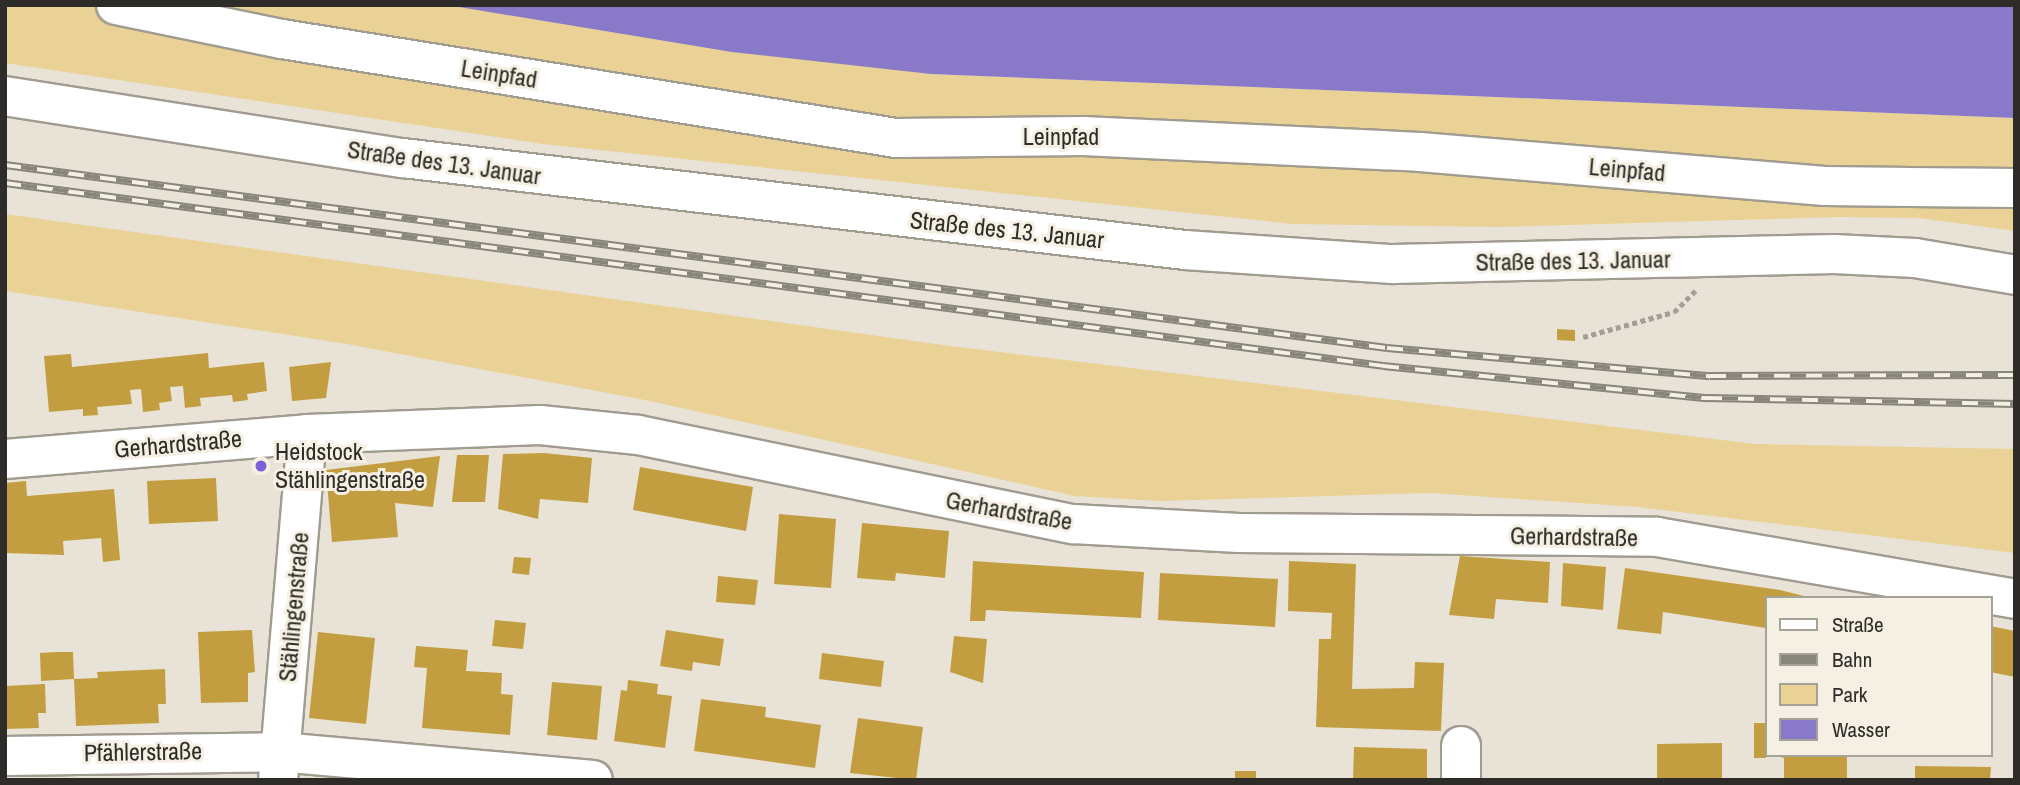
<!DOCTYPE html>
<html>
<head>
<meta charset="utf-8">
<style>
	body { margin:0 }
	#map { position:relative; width:2020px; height:785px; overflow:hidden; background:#e8e3d6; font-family:"Archivo Narrow",sans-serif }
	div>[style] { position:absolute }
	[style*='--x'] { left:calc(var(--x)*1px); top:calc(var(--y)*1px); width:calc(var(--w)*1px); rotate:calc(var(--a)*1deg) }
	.green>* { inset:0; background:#ead196 }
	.water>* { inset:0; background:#8879c9 }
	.building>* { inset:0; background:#c39e40 }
	.path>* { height:4.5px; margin-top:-2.25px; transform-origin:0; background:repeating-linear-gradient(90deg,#a39f96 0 5px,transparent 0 8.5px) }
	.roads { filter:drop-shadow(2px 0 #a19c90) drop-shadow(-2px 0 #a19c90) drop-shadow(0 2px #a19c90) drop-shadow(0 -2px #a19c90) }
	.minor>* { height:38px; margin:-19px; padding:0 19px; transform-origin:19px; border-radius:19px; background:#fff }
	.major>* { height:38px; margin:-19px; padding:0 19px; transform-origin:19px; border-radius:19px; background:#fff }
	.rail>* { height:8px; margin-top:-4px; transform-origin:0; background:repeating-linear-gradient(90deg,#f5f0e3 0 16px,#88857d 0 32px); box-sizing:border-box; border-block:2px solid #88857d }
	.dots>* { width:19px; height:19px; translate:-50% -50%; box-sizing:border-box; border:4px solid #f5f0e3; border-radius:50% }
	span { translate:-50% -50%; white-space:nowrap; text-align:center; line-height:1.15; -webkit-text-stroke:6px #f5f0e3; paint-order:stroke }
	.street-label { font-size:24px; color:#2e2c28 }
	.poi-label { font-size:24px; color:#2e2c28 }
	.left { translate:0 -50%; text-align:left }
	.frame { position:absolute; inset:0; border:7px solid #2e2c28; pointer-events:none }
	.legend { position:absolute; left:1765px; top:596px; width:228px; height:161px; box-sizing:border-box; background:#f5f0e3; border:2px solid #a5a298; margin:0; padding:9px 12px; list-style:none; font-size:21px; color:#2e2c28 }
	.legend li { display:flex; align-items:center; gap:14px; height:35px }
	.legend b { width:35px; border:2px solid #a5a298 }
</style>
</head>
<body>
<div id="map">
	<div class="green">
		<div style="clip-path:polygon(5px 5px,447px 5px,931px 74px,2015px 118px,2015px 231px,1919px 218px,1839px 217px,1499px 227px,1292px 224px,543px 144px,5px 63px)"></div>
		<div style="clip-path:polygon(5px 214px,943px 345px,1755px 444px,2015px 449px,2015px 553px,1638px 507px,1429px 493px,1160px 501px,1075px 496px,650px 401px,347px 344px,5px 291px)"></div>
	</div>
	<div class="water">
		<div style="clip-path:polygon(447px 5px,2015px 5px,2015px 118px,931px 74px,732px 52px)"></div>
	</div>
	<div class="building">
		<div style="clip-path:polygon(1557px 329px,1575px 330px,1575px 341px,1557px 340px)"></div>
		<div style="clip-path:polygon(208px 353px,209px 368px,264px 362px,267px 391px,247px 394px,248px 400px,233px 402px,232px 395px,200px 398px,201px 406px,185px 408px,183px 386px,170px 387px,172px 401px,159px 403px,160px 410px,143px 412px,141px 389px,130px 390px,132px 404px,97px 407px,98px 415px,83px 416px,83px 409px,49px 412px,44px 356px,71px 354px,72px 367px)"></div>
		<div style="clip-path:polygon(331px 362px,326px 398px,292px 401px,289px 367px)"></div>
		<div style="clip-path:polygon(544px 453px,592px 458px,588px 503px,540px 499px,538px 519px,498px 509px,503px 454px)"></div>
		<div style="clip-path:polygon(457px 455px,489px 455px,485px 502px,452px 502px)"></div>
		<div style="clip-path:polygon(440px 456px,433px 507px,395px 503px,398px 537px,332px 542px,326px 470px)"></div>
		<div style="clip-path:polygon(640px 467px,753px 487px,746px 531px,633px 510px)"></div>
		<div style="clip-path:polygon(216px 478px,218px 521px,149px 524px,147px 481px)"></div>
		<div style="clip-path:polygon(26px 481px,27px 496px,114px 489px,120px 560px,103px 562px,101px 538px,63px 541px,64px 555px,5px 553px,5px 483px)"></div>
		<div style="clip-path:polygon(779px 514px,836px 519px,831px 588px,774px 584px)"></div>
		<div style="clip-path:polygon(862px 523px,949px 531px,945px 578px,896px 573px,895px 581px,857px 578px)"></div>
		<div style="clip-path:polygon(1460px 556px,1550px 562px,1548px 603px,1496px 599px,1494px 619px,1449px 615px)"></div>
		<div style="clip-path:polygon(514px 557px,531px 558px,529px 575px,512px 573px)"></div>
		<div style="clip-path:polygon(973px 561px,1144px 572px,1141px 618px,986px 610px,985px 621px,970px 621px)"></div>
		<div style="clip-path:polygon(1289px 561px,1356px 564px,1352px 689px,1414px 688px,1415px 662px,1444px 663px,1441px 731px,1316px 727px,1319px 639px,1331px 639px,1332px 613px,1288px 611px)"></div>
		<div style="clip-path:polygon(1563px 563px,1606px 567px,1603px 610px,1561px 606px)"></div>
		<div style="clip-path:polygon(1625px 568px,1780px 590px,1812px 598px,1766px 598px,1766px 628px,1663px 612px,1661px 634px,1617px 629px)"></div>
		<div style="clip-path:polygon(1160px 573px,1278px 579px,1275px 627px,1158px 620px)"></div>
		<div style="clip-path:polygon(718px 576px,758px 580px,755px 605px,716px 602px)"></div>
		<div style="clip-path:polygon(495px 620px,526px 623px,523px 649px,492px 646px)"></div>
		<div style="clip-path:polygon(1990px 626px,2015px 631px,2015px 677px,1990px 672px)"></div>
		<div style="clip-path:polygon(252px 630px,255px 672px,248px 673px,248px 702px,201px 703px,198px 632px)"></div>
		<div style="clip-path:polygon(666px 630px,724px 639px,720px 666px,693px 662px,692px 671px,660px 666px)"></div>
		<div style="clip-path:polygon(318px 632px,375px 638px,366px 724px,309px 718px)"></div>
		<div style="clip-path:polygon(954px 636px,987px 639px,983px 683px,950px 672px)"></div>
		<div style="clip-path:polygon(416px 646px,468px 650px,466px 671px,502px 673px,501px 694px,513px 695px,510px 735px,422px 728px,427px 668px,414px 667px)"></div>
		<div style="clip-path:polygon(56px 652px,73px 652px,74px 679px,41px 681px,40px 653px)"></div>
		<div style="clip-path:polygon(822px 653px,884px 661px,881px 687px,819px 679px)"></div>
		<div style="clip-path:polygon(165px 669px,166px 704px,158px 704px,159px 723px,76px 726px,74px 679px,98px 678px,97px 672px)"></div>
		<div style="clip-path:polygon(628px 680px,658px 684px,657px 694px,672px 696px,665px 748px,614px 741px,621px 690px,627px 691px)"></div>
		<div style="clip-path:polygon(552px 682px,602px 686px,597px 740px,547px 735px)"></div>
		<div style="clip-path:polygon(45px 684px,46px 713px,38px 713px,39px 728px,5px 729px,5px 686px)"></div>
		<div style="clip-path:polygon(701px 699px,766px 707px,765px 717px,821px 725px,815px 768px,694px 751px)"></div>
		<div style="clip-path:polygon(858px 718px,923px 727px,916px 780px,850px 773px)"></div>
		<div style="clip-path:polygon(1754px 723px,1766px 723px,1766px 758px,1754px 758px)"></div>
		<div style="clip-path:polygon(1722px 743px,1722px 780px,1657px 780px,1657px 744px)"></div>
		<div style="clip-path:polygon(1354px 747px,1427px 749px,1427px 780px,1353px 780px)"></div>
		<div style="clip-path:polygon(1773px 755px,1847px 755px,1847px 780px,1784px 780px,1784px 758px)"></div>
		<div style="clip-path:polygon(1915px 766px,1991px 767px,1990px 780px,1915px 780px)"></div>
		<div style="clip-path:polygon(1235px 771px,1256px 771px,1256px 780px,1235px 780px)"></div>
	</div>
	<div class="path">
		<div style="--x:1583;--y:337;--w:94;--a:-15.4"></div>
		<div style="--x:1674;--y:312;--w:31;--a:-45"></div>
	</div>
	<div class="roads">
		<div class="minor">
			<div style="--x:116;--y:5;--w:169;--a:11.6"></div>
			<div style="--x:282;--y:39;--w:622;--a:9.16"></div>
			<div style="--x:896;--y:138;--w:187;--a:-0.6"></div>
			<div style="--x:1083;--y:136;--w:337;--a:2.7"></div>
			<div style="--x:1420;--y:152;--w:406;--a:4.8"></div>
			<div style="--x:1825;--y:186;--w:190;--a:0.6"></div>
			<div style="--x:5;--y:459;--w:303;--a:-4.7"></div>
			<div style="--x:307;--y:434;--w:233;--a:-2.2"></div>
			<div style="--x:540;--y:425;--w:99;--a:5.8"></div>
			<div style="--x:638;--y:435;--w:444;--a:11.6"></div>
			<div style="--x:1073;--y:524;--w:166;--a:3.1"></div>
			<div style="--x:1239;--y:533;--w:418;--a:0.5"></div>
			<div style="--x:1657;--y:537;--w:363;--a:9.8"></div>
			<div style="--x:1461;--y:746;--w:34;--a:90"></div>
			<div style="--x:5;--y:756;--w:275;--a:-0.8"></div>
			<div style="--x:280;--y:752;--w:314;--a:5.1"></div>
			<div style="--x:278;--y:780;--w:347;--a:-85.2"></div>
		</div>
		<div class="major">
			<div style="--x:5;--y:96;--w:403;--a:8.9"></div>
			<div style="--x:403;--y:158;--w:787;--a:6.71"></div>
			<div style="--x:1185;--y:250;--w:208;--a:3.9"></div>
			<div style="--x:1393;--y:264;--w:441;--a:-1.3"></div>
			<div style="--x:1834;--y:254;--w:81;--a:2.8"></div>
			<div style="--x:1915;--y:258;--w:101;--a:9.6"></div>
		</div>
	</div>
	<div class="rail">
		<div style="--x:5;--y:165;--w:1394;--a:7.54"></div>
		<div style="--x:1387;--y:348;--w:324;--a:5"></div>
		<div style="--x:1710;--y:376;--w:305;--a:-0.2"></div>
		<div style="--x:5;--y:183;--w:1390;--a:7.56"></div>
		<div style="--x:1383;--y:366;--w:325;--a:5.7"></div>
		<div style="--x:1706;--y:398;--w:309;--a:1.1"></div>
	</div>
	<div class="dots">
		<div style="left:261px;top:466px;background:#7d5fda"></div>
	</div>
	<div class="street-label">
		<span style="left:499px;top:74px;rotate:9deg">Leinpfad</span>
		<span style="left:1061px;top:137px">Leinpfad</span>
		<span style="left:444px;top:163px;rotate:8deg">Straße des 13. Januar</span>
		<span style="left:1627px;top:170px;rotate:5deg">Leinpfad</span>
		<span style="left:1007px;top:230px;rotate:6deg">Straße des 13. Januar</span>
		<span style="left:1573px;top:261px;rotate:-1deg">Straße des 13. Januar</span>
		<span style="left:178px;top:444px;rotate:-5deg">Gerhardstraße</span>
		<span style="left:1009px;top:511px;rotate:10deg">Gerhardstraße</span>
		<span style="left:1574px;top:537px;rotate:1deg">Gerhardstraße</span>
		<span style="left:294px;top:607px;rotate:-85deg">Stählingenstraße</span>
		<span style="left:143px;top:752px;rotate:-1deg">Pfählerstraße</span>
	</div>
	<div class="poi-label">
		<span class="left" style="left:275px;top:466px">Heidstock<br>Stählingenstraße</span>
	</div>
	<div class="frame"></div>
	<ul class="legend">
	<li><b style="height:9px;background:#fff"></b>Straße</li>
	<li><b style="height:9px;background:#88857d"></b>Bahn</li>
	<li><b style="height:19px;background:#ead196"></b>Park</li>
	<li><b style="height:19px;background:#8879c9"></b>Wasser</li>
	</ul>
</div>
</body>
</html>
